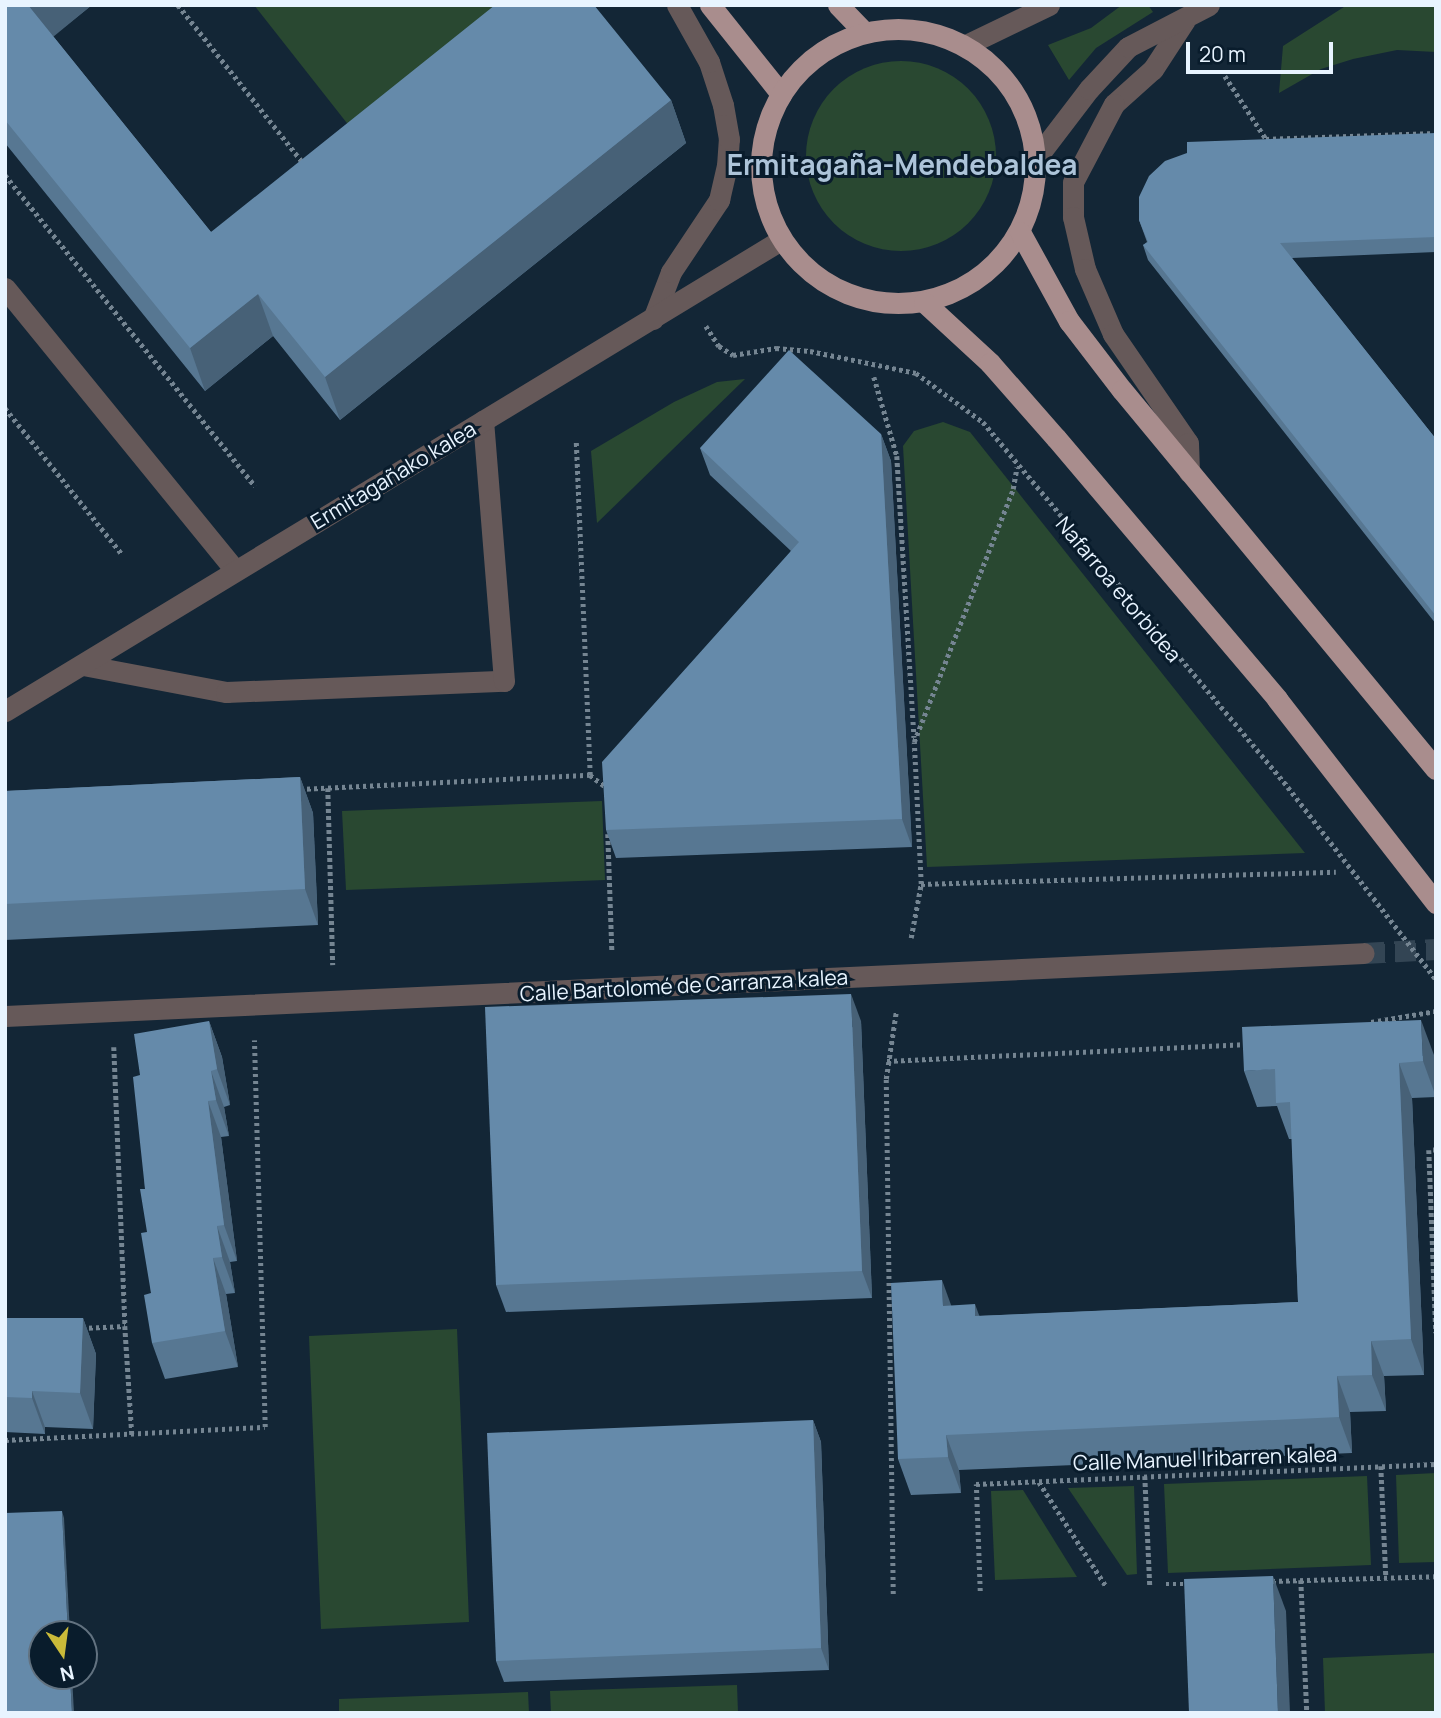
<!DOCTYPE html>
<html>
<head>
<meta charset="utf-8">
<style>
	body { margin:0 }
	#map { position:relative; width:1441px; height:1718px; overflow:hidden; background:#132636; font-family:Manrope,sans-serif }
	div>[style] { position:absolute }
	[style*='--x'] { left:calc(var(--x)*1px); top:calc(var(--y)*1px); width:calc(var(--w)*1px); rotate:calc(var(--a)*1deg) }
	.green>* { inset:0; background:#294831 }
	.round { border-radius:50% }
	.minor-tunnel>* { height:21px; margin-top:-10.5px; transform-origin:0; background:repeating-linear-gradient(90deg,#334554 0 21px,transparent 0 31px) }
	.path>* { height:4.5px; margin-top:-2.25px; transform-origin:0; background:repeating-linear-gradient(90deg,#758592 0 3.5px,transparent 0 7px) }
	.minor>* { height:21px; margin:-10.5px; padding:0 10.5px; transform-origin:10.5px; border-radius:10.5px; background:#665959 }
	.major>* { height:21px; margin:-10.5px; padding:0 10.5px; transform-origin:10.5px; border-radius:10.5px; background:#a98d8d }
	.major>.ring { margin:-10.5px; padding:0; box-sizing:content-box; background:none; border:21px solid #a98d8d; border-radius:50% }
	.wall>* { inset:0; background:#577792 }
	.shaded-wall>* { inset:0; background:#476177 }
	.building>* { inset:0; background:#658aaa }
	span { translate:-50% -50%; white-space:nowrap; text-align:center; line-height:1.15; -webkit-text-stroke:6px #091c2c; paint-order:stroke }
	.street-label { font-size:21px; color:#e8f4ff }
	.district-label { font-size:28px; color:#adc4d9; font-weight:700 }
	.frame { position:absolute; inset:0; border:7px solid #e8f4ff; pointer-events:none }
	.north { position:absolute; left:28px; top:1620px; width:70px; height:70px; box-sizing:border-box; background:#091c2c; border:2px solid #627280; border-radius:50%; rotate:167deg; font-size:19px; font-weight:700; line-height:28px; text-align:center; color:#e8f4ff }
	.north::after { content:''; display:block; margin:auto; width:24px; height:32px; background:#caba39; clip-path:polygon(50% 0,100% 100%,50% 72%,0 100%) }
	.scale { position:absolute; left:1186px; top:42px; width:147px; height:32px; box-sizing:border-box; border:4px solid #e8f4ff; border-top:0; padding-left:9px; font-size:21px; line-height:24px; white-space:nowrap; color:#e8f4ff; -webkit-text-stroke:5px #091c2c; paint-order:stroke }
</style>
</head>
<body>
<div id="map">
	<div class="green">
		<div style="clip-path:polygon(254px 5px,491px 5px,496px 12px,350px 127px)"></div>
		<div style="clip-path:polygon(1122px 5px,1148px 5px,1153px 12px,1096px 48px,1069px 80px,1048px 45px,1091px 28px)"></div>
		<div style="clip-path:polygon(1347px 5px,1436px 5px,1436px 52px,1397px 50px,1353px 59px,1321px 69px,1279px 93px,1283px 46px)"></div>
		<div class="round" style="left:806px;top:61px;width:190px;height:190px"></div>
		<div style="clip-path:polygon(745px 379px,597px 523px,591px 451px,674px 402px,717px 382px)"></div>
		<div style="clip-path:polygon(943px 422px,970px 432px,1305px 853px,927px 867px,903px 446px,914px 431px)"></div>
		<div style="clip-path:polygon(602px 801px,605px 880px,346px 890px,342px 811px)"></div>
		<div style="clip-path:polygon(457px 1329px,469px 1622px,321px 1629px,309px 1336px)"></div>
		<div style="clip-path:polygon(1436px 1473px,1436px 1562px,1399px 1563px,1396px 1475px)"></div>
		<div style="clip-path:polygon(1367px 1476px,1371px 1565px,1168px 1573px,1164px 1484px)"></div>
		<div style="clip-path:polygon(1134px 1486px,1137px 1574px,1127px 1575px,1068px 1488px)"></div>
		<div style="clip-path:polygon(1023px 1490px,1077px 1577px,995px 1580px,991px 1491px)"></div>
		<div style="clip-path:polygon(1436px 1653px,1436px 1713px,1325px 1713px,1323px 1658px)"></div>
		<div style="clip-path:polygon(737px 1685px,738px 1713px,551px 1713px,550px 1691px)"></div>
		<div style="clip-path:polygon(528px 1692px,529px 1713px,339px 1713px,339px 1699px)"></div>
	</div>
	<div class="minor-tunnel">
		<div style="--x:1364;--y:953;--w:72;--a:-3.2"></div>
	</div>
	<div class="path">
		<div style="--x:178;--y:5;--w:203;--a:51.6"></div>
		<div style="--x:1225;--y:76;--w:75;--a:56.9"></div>
		<div style="--x:1266;--y:139;--w:170;--a:-2"></div>
		<div style="--x:5;--y:175;--w:399;--a:51.2"></div>
		<div style="--x:706;--y:326;--w:24;--a:57"></div>
		<div style="--x:719;--y:346;--w:17;--a:33"></div>
		<div style="--x:733;--y:355;--w:44;--a:-9.2"></div>
		<div style="--x:776;--y:348;--w:34;--a:5"></div>
		<div style="--x:810;--y:351;--w:108;--a:11.7"></div>
		<div style="--x:916;--y:373;--w:83;--a:36.2"></div>
		<div style="--x:983;--y:422;--w:476;--a:50.1"></div>
		<div style="--x:1288;--y:787;--w:242;--a:52.4"></div>
		<div style="--x:874;--y:377;--w:82;--a:73.8"></div>
		<div style="--x:897;--y:456;--w:282;--a:86.5"></div>
		<div style="--x:5;--y:408;--w:187;--a:51.3"></div>
		<div style="--x:590;--y:775;--w:20;--a:37"></div>
		<div style="--x:328;--y:788;--w:177;--a:88.4"></div>
		<div style="--x:300;--y:789;--w:290;--a:-2.8"></div>
		<div style="--x:590;--y:775;--w:335;--a:-92.4"></div>
		<div style="--x:608;--y:834;--w:117;--a:88"></div>
		<div style="--x:921;--y:884;--w:415;--a:-1.7"></div>
		<div style="--x:911;--y:938;--w:55;--a:-79.5"></div>
		<div style="--x:921;--y:884;--w:142;--a:-92.8"></div>
		<div style="--x:914;--y:742;--w:272;--a:-68.6"></div>
		<div style="--x:1013;--y:489;--w:22;--a:-80"></div>
		<div style="--x:1371;--y:1022;--w:66;--a:-9.6"></div>
		<div style="--x:114;--y:1047;--w:279;--a:87.7"></div>
		<div style="--x:887;--y:1061;--w:362;--a:-2.7"></div>
		<div style="--x:1436;--y:1150;--w:7;--a:180"></div>
		<div style="--x:1429;--y:1150;--w:183;--a:87.8"></div>
		<div style="--x:82;--y:1328;--w:43;--a:-2.7"></div>
		<div style="--x:125;--y:1326;--w:109;--a:86.3"></div>
		<div style="--x:5;--y:1440;--w:260;--a:-2.9"></div>
		<div style="--x:265;--y:1427;--w:387;--a:-91.6"></div>
		<div style="--x:1381;--y:1466;--w:112;--a:87.4"></div>
		<div style="--x:1145;--y:1476;--w:109;--a:87.4"></div>
		<div style="--x:1039;--y:1482;--w:124;--a:57.2"></div>
		<div style="--x:1301;--y:1580;--w:133;--a:87.4"></div>
		<div style="--x:1272;--y:1581;--w:164;--a:-1.7"></div>
		<div style="--x:1166;--y:1584;--w:24;--a:0"></div>
		<div style="--x:980;--y:1591;--w:107;--a:-92.1"></div>
		<div style="--x:976;--y:1484;--w:460;--a:-2.5"></div>
		<div style="--x:893;--y:1594;--w:515;--a:-90.78"></div>
		<div style="--x:886;--y:1079;--w:68;--a:-81.5"></div>
	</div>
	<div class="minor">
		<div style="--x:1185;--y:20;--w:59;--a:123.1"></div>
		<div style="--x:1153;--y:69;--w:52;--a:138.1"></div>
		<div style="--x:1114;--y:104;--w:88;--a:117.7"></div>
		<div style="--x:1073;--y:182;--w:35;--a:90"></div>
		<div style="--x:1073;--y:217;--w:53;--a:77"></div>
		<div style="--x:1085;--y:269;--w:71;--a:66.7"></div>
		<div style="--x:1113;--y:334;--w:132;--a:55.5"></div>
		<div style="--x:1188;--y:443;--w:29;--a:88"></div>
		<div style="--x:966;--y:45;--w:92;--a:-25.7"></div>
		<div style="--x:1037;--y:157;--w:86;--a:-52.6"></div>
		<div style="--x:1089;--y:89;--w:57;--a:-47.1"></div>
		<div style="--x:1128;--y:47;--w:91;--a:-27.4"></div>
		<div style="--x:5;--y:288;--w:364;--a:50.8"></div>
		<div style="--x:653;--y:319;--w:50;--a:-69"></div>
		<div style="--x:671;--y:272;--w:87;--a:-56.3"></div>
		<div style="--x:719;--y:200;--w:35;--a:-77"></div>
		<div style="--x:727;--y:166;--w:27;--a:-86"></div>
		<div style="--x:729;--y:139;--w:35;--a:-100"></div>
		<div style="--x:723;--y:105;--w:45;--a:-108"></div>
		<div style="--x:709;--y:62;--w:65;--a:-119.3"></div>
		<div style="--x:83;--y:665;--w:146;--a:10.7"></div>
		<div style="--x:226;--y:692;--w:278;--a:-2.3"></div>
		<div style="--x:504;--y:681;--w:261;--a:-94.6"></div>
		<div style="--x:5;--y:711;--w:908;--a:-31.26"></div>
		<div style="--x:5;--y:1016;--w:1360;--a:-2.65"></div>
	</div>
	<div class="major">
		<div style="--x:710;--y:5;--w:114;--a:51.4"></div>
		<div style="--x:838;--y:5;--w:37;--a:46"></div>
		<div class="ring" style="left:761px;top:29px;width:253px;height:253px"></div>
		<div style="--x:1020;--y:232;--w:102;--a:61.2"></div>
		<div style="--x:1069;--y:321;--w:87;--a:52.5"></div>
		<div style="--x:1122;--y:390;--w:492;--a:50.4"></div>
		<div style="--x:924;--y:302;--w:90;--a:42.7"></div>
		<div style="--x:990;--y:363;--w:100;--a:48.7"></div>
		<div style="--x:1056;--y:438;--w:342;--a:49.7"></div>
		<div style="--x:1277;--y:699;--w:259;--a:52.1"></div>
	</div>
	<div class="wall">
		<div style="clip-path:polygon(5px 5px,92px 5px,53px 36px,211px 232px,671px 100px,686px 143px,340px 420px,273px 336px,205px 391px,5px 143px)"></div>
		<div style="clip-path:polygon(1436px 133px,1436px 252px,1292px 258px,1436px 439px,1436px 624px,1148px 260px,1143px 245px,1147px 242px,1139px 220px)"></div>
		<div style="clip-path:polygon(881px 434px,891px 461px,912px 847px,616px 858px,606px 830px,791px 551px,710px 475px,700px 448px)"></div>
		<div style="clip-path:polygon(300px 777px,313px 813px,318px 925px,5px 940px,5px 791px)"></div>
		<div style="clip-path:polygon(209px 1021px,222px 1057px,230px 1105px,224px 1107px,229px 1136px,221px 1137px,237px 1261px,230px 1262px,235px 1293px,226px 1294px,238px 1367px,165px 1379px,152px 1343px,151px 1293px,145px 1189px,140px 1075px)"></div>
		<div style="clip-path:polygon(861px 1021px,872px 1298px,506px 1312px,496px 1285px)"></div>
		<div style="clip-path:polygon(1434px 1055px,1436px 1097px,1412px 1098px,1424px 1375px,1384px 1376px,1386px 1411px,1350px 1412px,1352px 1453px,959px 1470px,961px 1493px,911px 1495px,898px 1459px,951px 1306px,980px 1316px,1298px 1302px,1292px 1139px,1289px 1139px,1277px 1106px,1257px 1107px,1244px 1071px)"></div>
		<div style="clip-path:polygon(5px 1318px,83px 1318px,96px 1354px,93px 1429px,45px 1427px,45px 1434px,5px 1432px)"></div>
		<div style="clip-path:polygon(813px 1420px,821px 1442px,829px 1670px,504px 1682px,496px 1661px)"></div>
	</div>
	<div class="shaded-wall">
		<div style="clip-path:polygon(27px 5px,92px 5px,42px 46px)"></div>
		<div style="clip-path:polygon(671px 100px,686px 143px,340px 420px,325px 377px)"></div>
		<div style="clip-path:polygon(258px 294px,273px 336px,205px 391px,190px 348px)"></div>
		<div style="clip-path:polygon(881px 434px,891px 461px,912px 847px,902px 819px)"></div>
		<div style="clip-path:polygon(300px 777px,313px 813px,318px 925px,305px 889px)"></div>
		<div style="clip-path:polygon(851px 994px,861px 1021px,872px 1298px,862px 1271px)"></div>
		<div style="clip-path:polygon(1421px 1020px,1434px 1055px,1436px 1097px,1423px 1061px)"></div>
		<div style="clip-path:polygon(209px 1021px,222px 1057px,230px 1105px,217px 1069px)"></div>
		<div style="clip-path:polygon(1399px 1063px,1412px 1098px,1424px 1375px,1411px 1339px)"></div>
		<div style="clip-path:polygon(211px 1071px,224px 1107px,229px 1136px,216px 1100px)"></div>
		<div style="clip-path:polygon(208px 1101px,221px 1137px,237px 1261px,224px 1225px)"></div>
		<div style="clip-path:polygon(217px 1226px,230px 1262px,235px 1293px,222px 1257px)"></div>
		<div style="clip-path:polygon(213px 1258px,226px 1294px,238px 1367px,225px 1331px)"></div>
		<div style="clip-path:polygon(942px 1280px,955px 1316px,943px 1306px)"></div>
		<div style="clip-path:polygon(975px 1304px,988px 1340px,975px 1316px)"></div>
		<div style="clip-path:polygon(83px 1318px,96px 1354px,93px 1429px,80px 1393px)"></div>
		<div style="clip-path:polygon(1371px 1341px,1384px 1376px,1386px 1411px,1372px 1375px)"></div>
		<div style="clip-path:polygon(1337px 1376px,1350px 1412px,1352px 1453px,1339px 1417px)"></div>
		<div style="clip-path:polygon(32px 1391px,45px 1427px,45px 1434px,32px 1398px)"></div>
		<div style="clip-path:polygon(813px 1420px,821px 1442px,829px 1670px,821px 1648px)"></div>
		<div style="clip-path:polygon(946px 1435px,959px 1470px,961px 1493px,948px 1457px)"></div>
		<div style="clip-path:polygon(62px 1511px,64px 1518px,70px 1634px,68px 1634px)"></div>
		<div style="clip-path:polygon(1273px 1576px,1286px 1611px,1290px 1713px,1278px 1713px)"></div>
		<div style="clip-path:polygon(70px 1676px,72px 1676px,74px 1713px,72px 1713px)"></div>
	</div>
	<div class="building">
		<div style="clip-path:polygon(5px 5px,28px 5px,211px 232px,495px 5px,594px 5px,671px 100px,325px 377px,258px 294px,190px 348px,5px 120px)"></div>
		<div style="clip-path:polygon(1436px 133px,1436px 237px,1280px 243px,1436px 439px,1436px 616px,1143px 245px,1148px 242px,1139px 220px,1139px 197px,1149px 176px,1165px 161px,1187px 153px,1187px 142px)"></div>
		<div style="clip-path:polygon(789px 350px,881px 434px,902px 819px,606px 830px,602px 762px,799px 542px,700px 448px)"></div>
		<div style="clip-path:polygon(300px 777px,305px 889px,5px 904px,5px 791px)"></div>
		<div style="clip-path:polygon(851px 994px,862px 1271px,496px 1285px,485px 1007px)"></div>
		<div style="clip-path:polygon(1421px 1020px,1423px 1061px,1399px 1063px,1411px 1339px,1371px 1341px,1372px 1375px,1337px 1376px,1339px 1417px,946px 1435px,948px 1457px,898px 1459px,891px 1283px,942px 1280px,943px 1306px,975px 1304px,975px 1316px,1298px 1302px,1290px 1102px,1276px 1103px,1275px 1069px,1244px 1071px,1242px 1027px)"></div>
		<div style="clip-path:polygon(209px 1021px,217px 1069px,211px 1071px,216px 1100px,208px 1101px,224px 1225px,217px 1226px,222px 1257px,213px 1258px,225px 1331px,152px 1343px,144px 1295px,151px 1293px,141px 1233px,147px 1232px,140px 1189px,145px 1189px,133px 1077px,140px 1075px,134px 1034px)"></div>
		<div style="clip-path:polygon(5px 1318px,83px 1318px,80px 1393px,32px 1391px,32px 1398px,5px 1397px)"></div>
		<div style="clip-path:polygon(813px 1420px,821px 1648px,496px 1661px,487px 1433px)"></div>
		<div style="clip-path:polygon(62px 1511px,68px 1634px,42px 1634px,42px 1676px,70px 1676px,72px 1713px,5px 1713px,5px 1513px)"></div>
		<div style="clip-path:polygon(1273px 1576px,1278px 1713px,1189px 1713px,1184px 1579px)"></div>
	</div>
	<div class="street-label">
		<span style="left:393px;top:475px;rotate:-31deg">Ermitagañako kalea</span>
		<span style="left:1119px;top:589px;rotate:50deg">Nafarroa etorbidea</span>
		<span style="left:684px;top:985px;rotate:-3deg">Calle Bartolomé de Carranza kalea</span>
		<span style="left:1205px;top:1458px;rotate:-2deg">Calle Manuel Iribarren kalea</span>
	</div>
	<div class="district-label">
		<span style="left:902px;top:164px">Ermitagaña-Mendebaldea</span>
	</div>
	<div class="frame"></div>
	<div class="north">N</div>
	<div class="scale">20 m</div>
</div>
</body>
</html>
